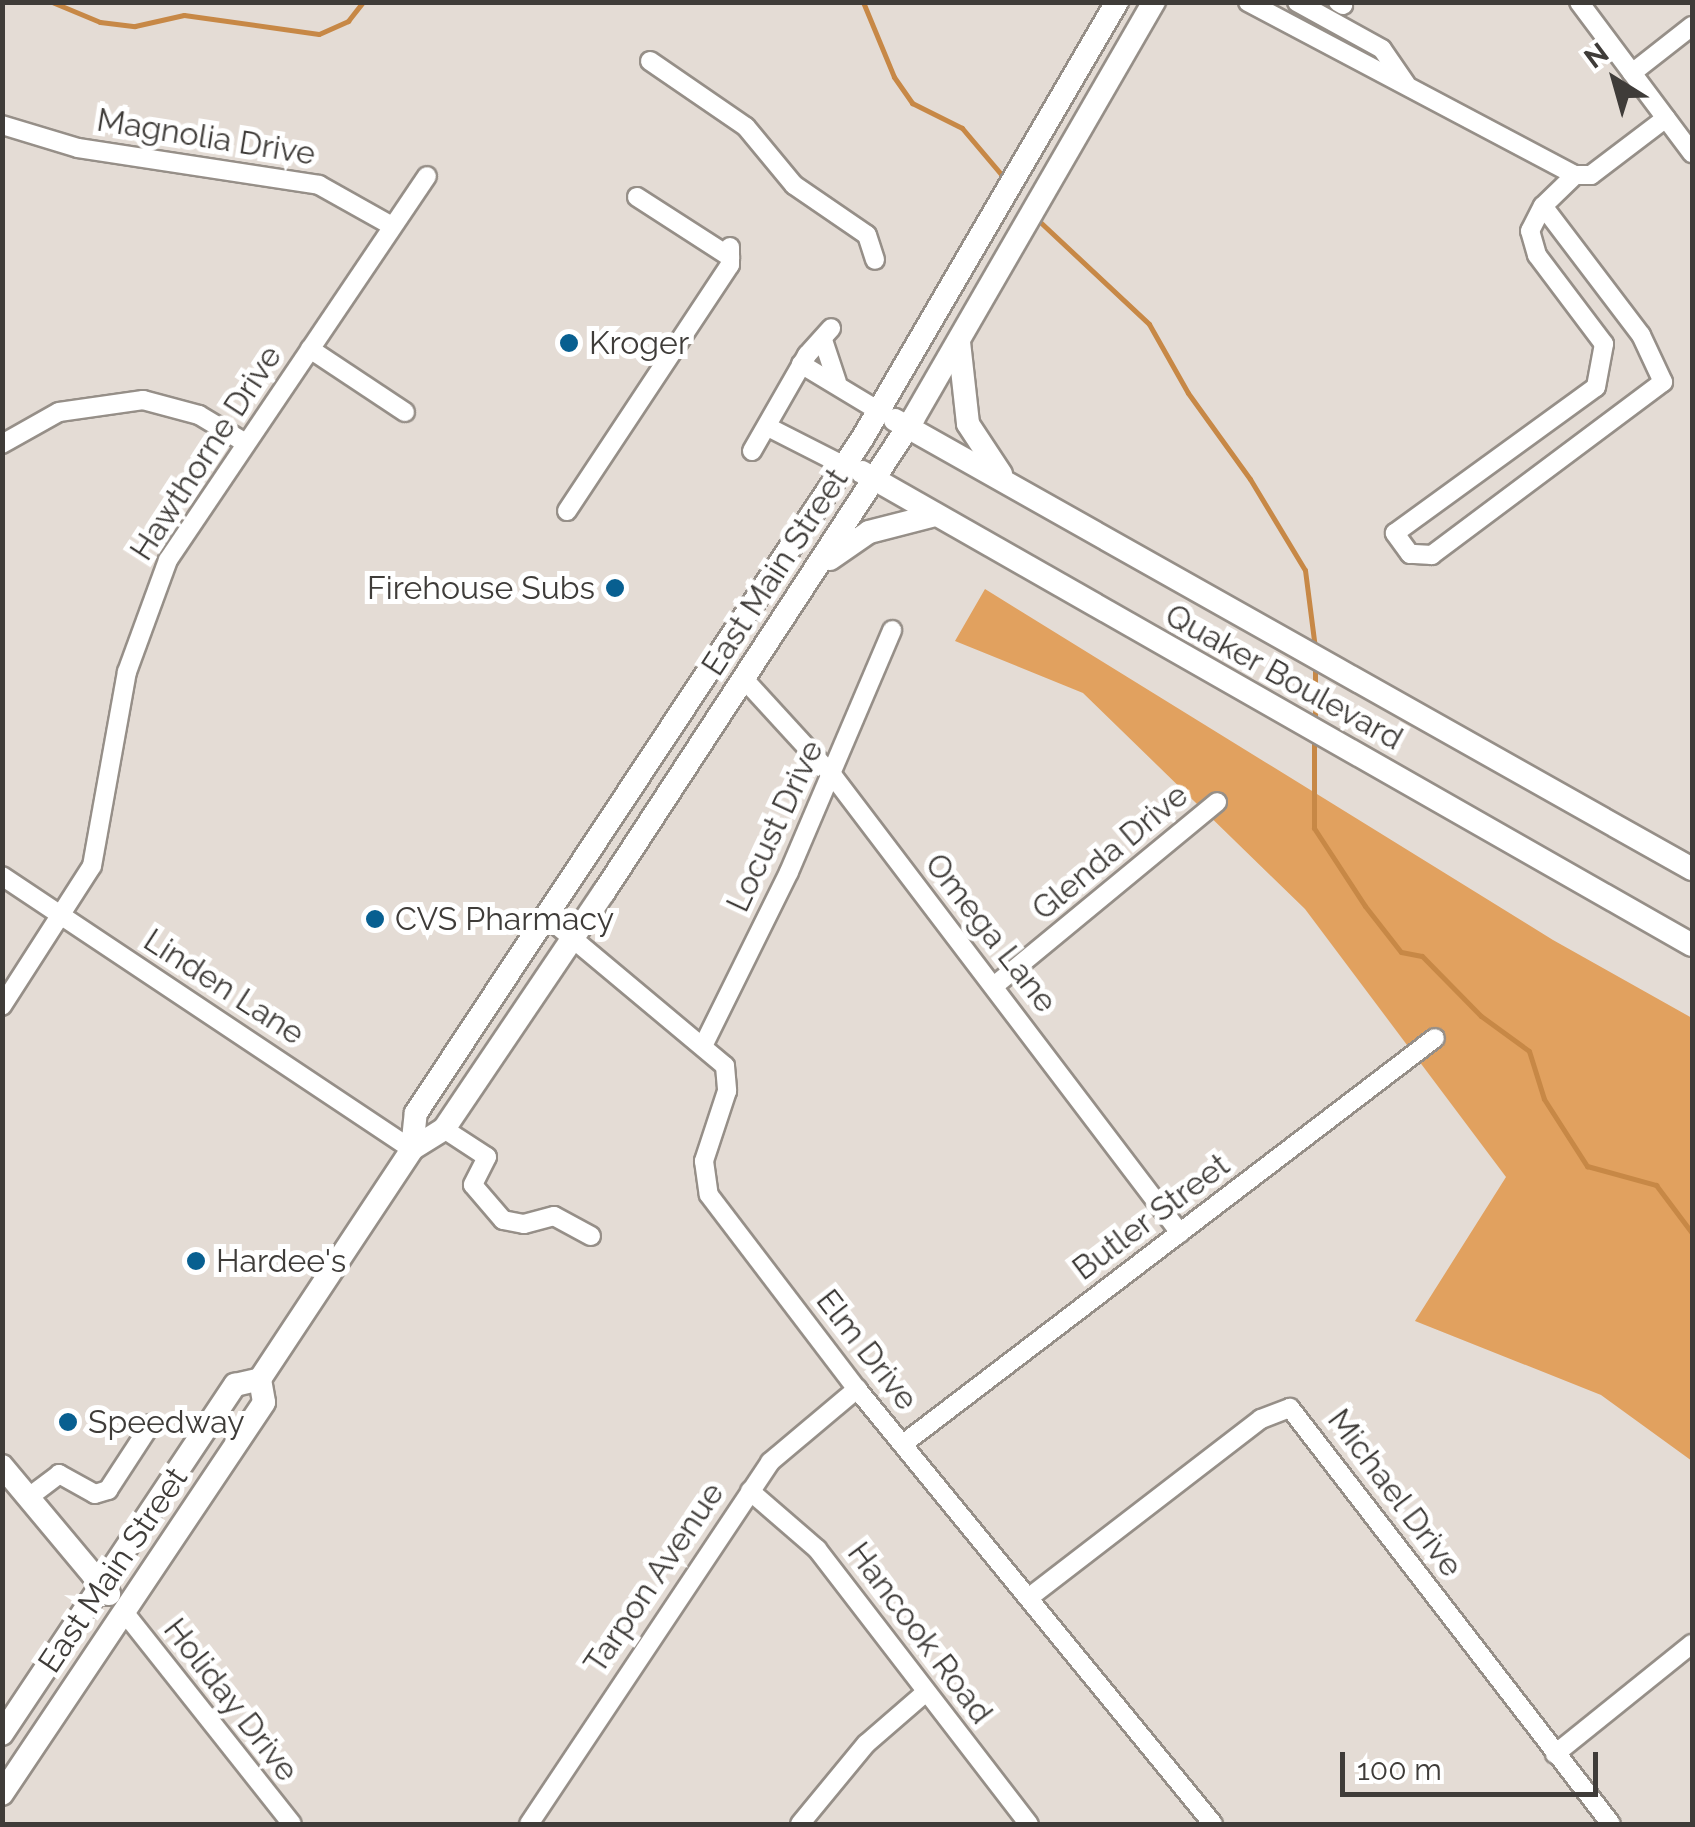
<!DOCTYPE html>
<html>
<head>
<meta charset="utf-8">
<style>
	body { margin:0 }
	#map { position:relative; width:1695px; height:1827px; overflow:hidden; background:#e4dcd5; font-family:Raleway,sans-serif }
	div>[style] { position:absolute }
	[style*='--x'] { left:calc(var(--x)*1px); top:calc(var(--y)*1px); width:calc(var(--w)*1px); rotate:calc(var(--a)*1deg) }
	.forest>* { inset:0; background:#e1a15f }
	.stream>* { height:5px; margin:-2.5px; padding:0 2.5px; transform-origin:2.5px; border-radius:2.5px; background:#c78846 }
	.roads { filter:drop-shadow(2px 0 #968f88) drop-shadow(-2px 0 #968f88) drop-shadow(0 2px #968f88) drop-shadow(0 -2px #968f88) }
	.minor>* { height:18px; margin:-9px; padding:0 9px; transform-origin:9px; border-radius:9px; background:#fff }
	.major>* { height:22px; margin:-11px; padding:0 11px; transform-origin:11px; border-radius:11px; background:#fff }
	.dots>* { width:28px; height:28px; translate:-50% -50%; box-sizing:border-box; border:5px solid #fff; border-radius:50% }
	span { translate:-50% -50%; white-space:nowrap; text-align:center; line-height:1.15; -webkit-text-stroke:10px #fff; paint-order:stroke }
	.street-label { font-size:32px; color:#3f3c39 }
	.poi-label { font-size:32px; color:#3f3c39 }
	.left { translate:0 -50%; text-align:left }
	.right { translate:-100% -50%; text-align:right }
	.frame { position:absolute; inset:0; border:5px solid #3f3c39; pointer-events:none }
	.north { position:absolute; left:1565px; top:30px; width:100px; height:100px; -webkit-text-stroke:8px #fff; paint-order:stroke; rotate:323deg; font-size:28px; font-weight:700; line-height:40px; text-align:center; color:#3f3c39 }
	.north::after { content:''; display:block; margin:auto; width:35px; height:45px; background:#3f3c39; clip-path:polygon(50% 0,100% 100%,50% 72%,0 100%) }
	.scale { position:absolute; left:1340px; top:1752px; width:258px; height:45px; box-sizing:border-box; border:5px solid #3f3c39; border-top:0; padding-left:12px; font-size:30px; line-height:35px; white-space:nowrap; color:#3f3c39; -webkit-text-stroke:8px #fff; paint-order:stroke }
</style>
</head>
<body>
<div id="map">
	<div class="forest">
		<div style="clip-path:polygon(985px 589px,1553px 940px,1692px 1018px,1692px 1461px,1601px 1395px,1415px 1321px,1506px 1177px,1305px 909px,1083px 693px,955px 641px)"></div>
	</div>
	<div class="stream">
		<div style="--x:52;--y:2;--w:52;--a:22.6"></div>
		<div style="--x:100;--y:22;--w:35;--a:7"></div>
		<div style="--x:135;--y:26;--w:50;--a:-12.7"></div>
		<div style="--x:184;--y:15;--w:136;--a:8"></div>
		<div style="--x:319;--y:34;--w:32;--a:-24"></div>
		<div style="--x:348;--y:21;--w:24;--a:-52"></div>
		<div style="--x:863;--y:2;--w:81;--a:67.5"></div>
		<div style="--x:894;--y:77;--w:32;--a:55"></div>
		<div style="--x:912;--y:103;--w:56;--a:26.6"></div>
		<div style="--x:962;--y:128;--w:68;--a:49.8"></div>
		<div style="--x:1038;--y:220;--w:152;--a:43.1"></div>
		<div style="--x:1149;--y:324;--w:79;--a:60.5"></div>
		<div style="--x:1188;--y:393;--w:106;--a:54.2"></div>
		<div style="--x:1250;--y:479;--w:106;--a:58.9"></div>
		<div style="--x:1305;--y:570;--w:79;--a:82.7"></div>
		<div style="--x:1315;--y:723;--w:59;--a:-90"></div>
		<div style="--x:1314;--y:739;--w:89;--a:90"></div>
		<div style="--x:1314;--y:828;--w:93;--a:56.8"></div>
		<div style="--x:1365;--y:906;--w:58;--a:52"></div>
		<div style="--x:1401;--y:952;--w:21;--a:11"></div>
		<div style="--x:1422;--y:956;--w:84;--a:45.5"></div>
		<div style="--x:1481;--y:1016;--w:59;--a:36.1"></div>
		<div style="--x:1529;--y:1051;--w:50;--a:72.6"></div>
		<div style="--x:1544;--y:1099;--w:80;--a:57.3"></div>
		<div style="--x:1587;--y:1166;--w:72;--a:15.4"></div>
		<div style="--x:1656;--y:1185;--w:60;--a:53.1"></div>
	</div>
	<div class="roads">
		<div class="minor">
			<div style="--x:1248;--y:2;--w:370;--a:27.9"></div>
			<div style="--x:1575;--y:175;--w:16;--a:0"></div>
			<div style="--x:1591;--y:175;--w:94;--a:-37.2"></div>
			<div style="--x:1297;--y:2;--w:97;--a:28.9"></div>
			<div style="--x:1382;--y:49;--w:42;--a:55.6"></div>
			<div style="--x:1338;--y:2;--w:6;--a:31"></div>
			<div style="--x:1579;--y:2;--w:189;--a:53.2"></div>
			<div style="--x:650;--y:61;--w:116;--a:34.5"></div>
			<div style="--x:746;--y:127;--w:75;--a:50.4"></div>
			<div style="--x:794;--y:185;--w:88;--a:34.4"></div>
			<div style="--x:867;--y:235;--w:26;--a:72"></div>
			<div style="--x:1632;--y:73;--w:76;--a:-38.1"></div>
			<div style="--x:2;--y:125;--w:79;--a:16.8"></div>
			<div style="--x:78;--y:148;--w:244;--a:8.7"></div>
			<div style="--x:319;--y:185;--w:84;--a:29.3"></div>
			<div style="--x:637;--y:197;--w:111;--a:32.8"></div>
			<div style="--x:1543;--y:206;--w:162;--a:52.8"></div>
			<div style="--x:1641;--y:335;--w:52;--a:64.9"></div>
			<div style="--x:1663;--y:382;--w:289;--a:143.2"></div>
			<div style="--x:1432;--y:555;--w:22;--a:-177"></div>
			<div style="--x:1410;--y:554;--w:26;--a:-126"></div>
			<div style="--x:1395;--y:533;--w:248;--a:-36"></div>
			<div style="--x:1596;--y:387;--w:44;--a:-79.5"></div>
			<div style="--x:1604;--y:344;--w:111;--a:-127"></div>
			<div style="--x:1537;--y:255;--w:25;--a:-106"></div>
			<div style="--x:1530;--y:231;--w:28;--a:-63"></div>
			<div style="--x:1543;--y:206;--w:45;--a:-44.1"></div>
			<div style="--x:823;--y:340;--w:44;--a:71.6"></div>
			<div style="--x:310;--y:349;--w:114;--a:33.6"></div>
			<div style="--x:801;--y:364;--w:91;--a:31.1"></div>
			<div style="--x:768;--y:427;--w:86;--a:26.9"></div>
			<div style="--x:2;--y:444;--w:65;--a:-29.3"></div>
			<div style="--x:59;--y:412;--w:85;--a:-8.1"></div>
			<div style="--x:143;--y:400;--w:58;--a:15"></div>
			<div style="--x:199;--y:415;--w:52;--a:31"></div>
			<div style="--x:752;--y:451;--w:111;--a:-60.2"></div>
			<div style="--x:807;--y:355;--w:36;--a:-48"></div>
			<div style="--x:567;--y:511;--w:295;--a:-56.5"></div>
			<div style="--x:730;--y:265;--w:18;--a:-90"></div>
			<div style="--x:744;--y:679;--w:132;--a:47.5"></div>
			<div style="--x:833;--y:776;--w:574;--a:52.79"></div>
			<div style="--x:2;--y:876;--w:493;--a:33.7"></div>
			<div style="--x:547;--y:917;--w:232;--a:39.9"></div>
			<div style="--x:725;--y:1066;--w:25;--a:85"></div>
			<div style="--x:727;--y:1091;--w:74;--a:108.2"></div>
			<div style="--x:704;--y:1161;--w:34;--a:82"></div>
			<div style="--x:709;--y:1195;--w:244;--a:52.7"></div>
			<div style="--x:857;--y:1389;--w:562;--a:50.7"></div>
			<div style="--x:994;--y:986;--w:289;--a:-39.5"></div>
			<div style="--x:2;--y:1006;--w:166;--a:-57.3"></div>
			<div style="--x:92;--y:866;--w:197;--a:-79.8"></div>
			<div style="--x:127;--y:672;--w:119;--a:-69.9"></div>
			<div style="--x:168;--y:560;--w:463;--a:-56"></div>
			<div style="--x:704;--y:1044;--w:192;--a:-63.7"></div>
			<div style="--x:789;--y:872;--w:263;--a:-66.9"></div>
			<div style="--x:444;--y:1129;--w:51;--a:33.1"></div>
			<div style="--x:487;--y:1157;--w:31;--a:117"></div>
			<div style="--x:473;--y:1185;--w:46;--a:49.4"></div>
			<div style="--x:503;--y:1220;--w:21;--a:11"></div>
			<div style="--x:524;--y:1224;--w:31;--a:-15"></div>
			<div style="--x:554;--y:1216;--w:42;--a:28.4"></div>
			<div style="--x:903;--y:1444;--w:669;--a:-37.35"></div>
			<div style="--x:750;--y:1491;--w:89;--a:40.9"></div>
			<div style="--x:817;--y:1549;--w:347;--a:52.4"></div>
			<div style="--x:29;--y:1497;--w:38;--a:-37"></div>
			<div style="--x:59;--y:1474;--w:41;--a:29.1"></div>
			<div style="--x:95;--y:1494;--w:14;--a:-17"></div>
			<div style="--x:108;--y:1490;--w:79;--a:-56.9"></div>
			<div style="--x:1031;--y:1596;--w:290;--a:-37.6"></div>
			<div style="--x:1261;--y:1419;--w:31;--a:-21"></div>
			<div style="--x:1290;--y:1408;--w:525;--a:52.34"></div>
			<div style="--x:124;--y:1612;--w:270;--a:51.6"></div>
			<div style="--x:1555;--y:1754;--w:176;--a:-38.8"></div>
			<div style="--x:529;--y:1824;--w:435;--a:-56.3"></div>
			<div style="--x:770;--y:1462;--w:114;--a:-40"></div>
			<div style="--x:800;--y:1824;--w:104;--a:-50.5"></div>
			<div style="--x:866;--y:1744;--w:79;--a:-40.9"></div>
		</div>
		<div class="major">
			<div style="--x:959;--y:342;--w:82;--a:83.7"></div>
			<div style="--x:968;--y:424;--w:60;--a:56.6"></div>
			<div style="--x:895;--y:420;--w:915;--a:29.4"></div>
			<div style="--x:862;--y:472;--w:955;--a:29.68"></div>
			<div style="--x:830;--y:559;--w:47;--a:-34.7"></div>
			<div style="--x:869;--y:532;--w:65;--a:-14.3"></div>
			<div style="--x:412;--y:1149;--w:36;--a:-84"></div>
			<div style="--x:416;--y:1113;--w:808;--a:-56.51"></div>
			<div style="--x:862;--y:439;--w:506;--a:-59.74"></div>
			<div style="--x:2;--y:1466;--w:167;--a:50.1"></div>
			<div style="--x:2;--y:1734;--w:420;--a:-56.3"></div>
			<div style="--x:235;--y:1385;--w:26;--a:-13"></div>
			<div style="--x:260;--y:1379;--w:276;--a:-56.5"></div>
			<div style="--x:412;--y:1149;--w:38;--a:-32"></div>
			<div style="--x:444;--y:1129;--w:286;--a:-56"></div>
			<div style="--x:604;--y:892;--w:565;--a:-56.84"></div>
			<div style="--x:913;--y:419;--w:482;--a:-60"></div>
			<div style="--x:2;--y:1794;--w:471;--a:-56.2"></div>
			<div style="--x:264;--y:1402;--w:23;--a:-100"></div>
		</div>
	</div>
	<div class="dots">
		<div style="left:569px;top:343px;background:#085f90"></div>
		<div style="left:615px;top:588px;background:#085f90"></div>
		<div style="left:375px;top:919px;background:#085f90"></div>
		<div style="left:196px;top:1261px;background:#085f90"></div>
		<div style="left:68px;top:1422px;background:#085f90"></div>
	</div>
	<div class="street-label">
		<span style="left:206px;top:137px;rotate:9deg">Magnolia Drive</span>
		<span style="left:206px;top:453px;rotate:-57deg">Hawthorne Drive</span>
		<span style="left:775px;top:572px;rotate:-57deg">East Main Street</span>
		<span style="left:1284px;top:677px;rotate:29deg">Quaker Boulevard</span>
		<span style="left:775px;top:826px;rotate:-65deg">Locust Drive</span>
		<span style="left:1110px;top:852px;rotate:-40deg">Glenda Drive</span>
		<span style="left:991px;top:933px;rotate:52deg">Omega Lane</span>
		<span style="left:224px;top:987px;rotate:33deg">Linden Lane</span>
		<span style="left:1151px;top:1217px;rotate:-37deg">Butler Street</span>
		<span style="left:867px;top:1350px;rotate:52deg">Elm Drive</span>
		<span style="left:1395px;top:1493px;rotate:53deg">Michael Drive</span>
		<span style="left:113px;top:1570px;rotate:-56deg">East Main Street</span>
		<span style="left:654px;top:1578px;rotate:-56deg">Tarpon Avenue</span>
		<span style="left:920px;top:1633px;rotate:53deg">Hancook Road</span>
		<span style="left:231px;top:1700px;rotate:52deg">Holiday Drive</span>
	</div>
	<div class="poi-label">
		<span class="left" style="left:589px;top:343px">Kroger</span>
		<span class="right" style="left:595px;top:588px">Firehouse Subs</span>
		<span class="left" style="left:395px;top:919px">CVS Pharmacy</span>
		<span class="left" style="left:216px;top:1261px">Hardee's</span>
		<span class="left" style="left:88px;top:1422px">Speedway</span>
	</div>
	<div class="frame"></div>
	<div class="north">N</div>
	<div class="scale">100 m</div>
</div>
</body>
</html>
